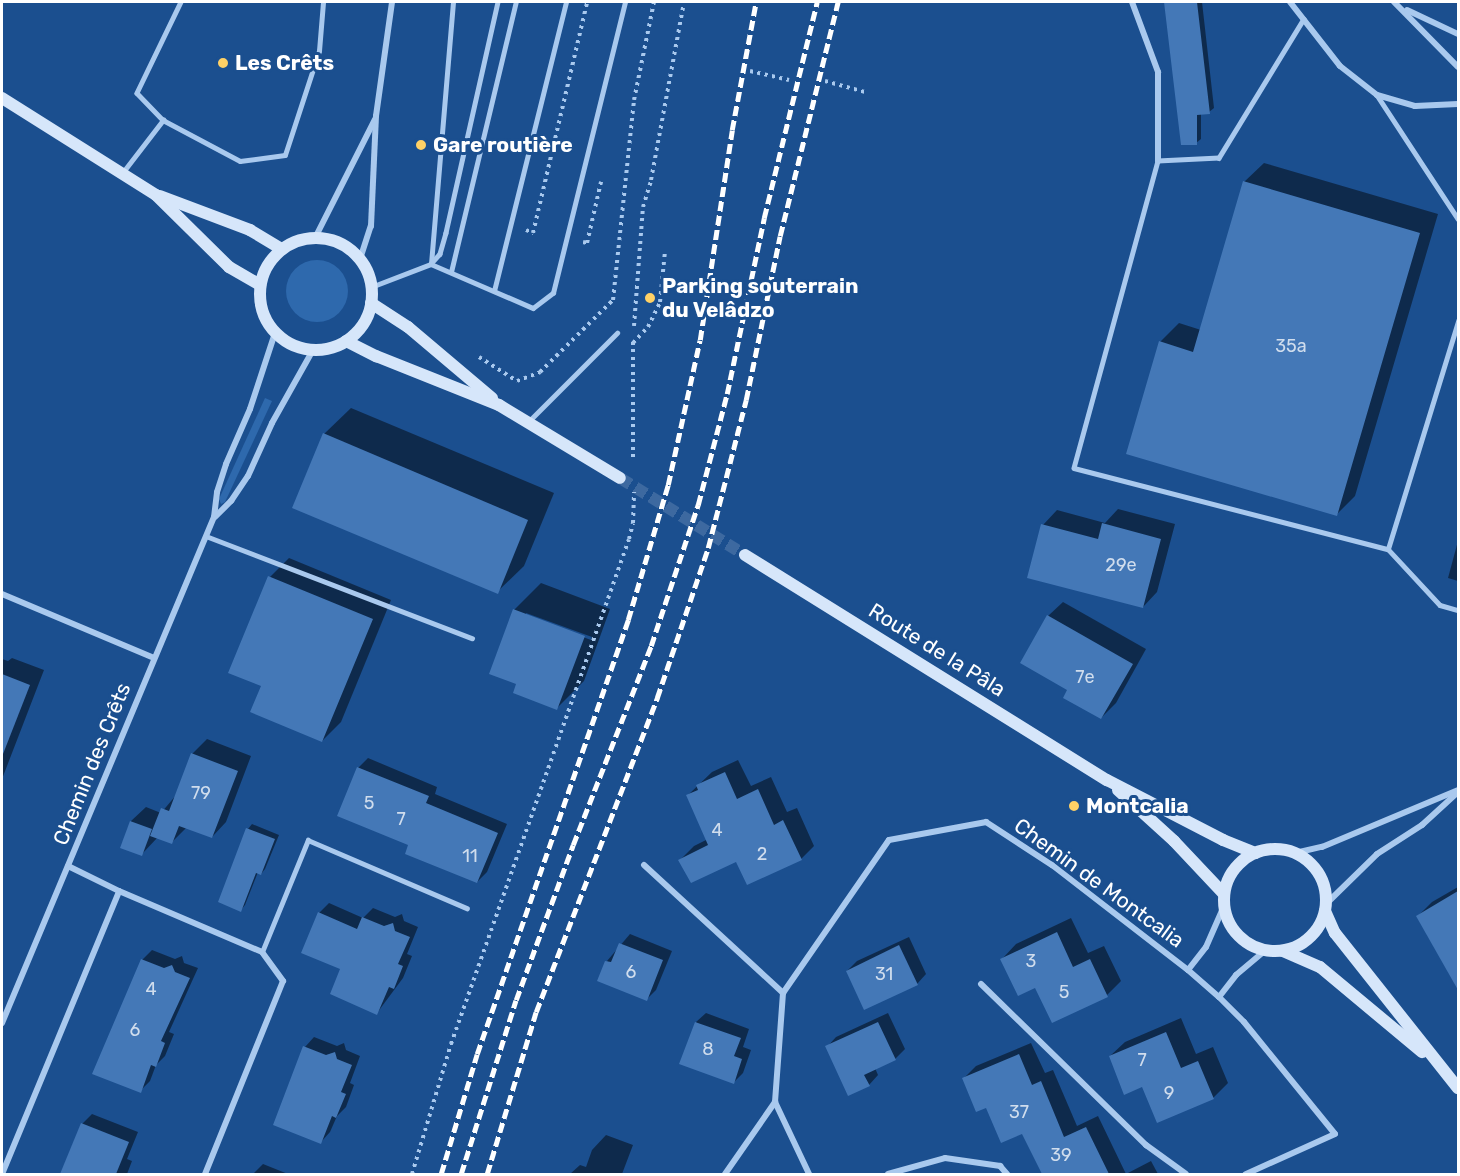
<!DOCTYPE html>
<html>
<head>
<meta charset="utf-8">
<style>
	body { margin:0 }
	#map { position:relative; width:1460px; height:1176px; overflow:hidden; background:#1b4f8f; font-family:Rubik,sans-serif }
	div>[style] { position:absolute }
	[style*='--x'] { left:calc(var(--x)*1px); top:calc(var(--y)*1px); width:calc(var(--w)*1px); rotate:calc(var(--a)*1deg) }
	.green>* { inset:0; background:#2e69ad }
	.round { border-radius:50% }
	.shadow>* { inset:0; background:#0007 }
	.building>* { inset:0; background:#4478b7 }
	.secondary-tunnel>* { height:12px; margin-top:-6px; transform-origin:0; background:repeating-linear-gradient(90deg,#3d69a0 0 12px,transparent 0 18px) }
	.path>* { height:4px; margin-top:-2px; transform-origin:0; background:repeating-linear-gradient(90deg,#a9c9ee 0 3px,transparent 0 7.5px) }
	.lane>* { height:4.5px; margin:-2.25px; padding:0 2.25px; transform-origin:2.25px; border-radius:2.25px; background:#a9c9ee }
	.street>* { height:6px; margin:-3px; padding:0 3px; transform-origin:3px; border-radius:3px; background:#a9c9ee }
	.secondary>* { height:12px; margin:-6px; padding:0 6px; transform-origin:6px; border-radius:6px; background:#d6e6fa }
	.secondary>.ring { margin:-6px; padding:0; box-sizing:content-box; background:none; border:12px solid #d6e6fa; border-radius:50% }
	.rail>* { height:4.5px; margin-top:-2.25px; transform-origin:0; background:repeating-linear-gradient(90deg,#fff 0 10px,transparent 0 14.5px) }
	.dots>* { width:16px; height:16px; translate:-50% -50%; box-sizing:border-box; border:3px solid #1b4f8f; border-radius:50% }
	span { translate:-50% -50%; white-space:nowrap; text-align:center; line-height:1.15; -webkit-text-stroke:6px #1b4f8f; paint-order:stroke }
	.number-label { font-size:18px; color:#d0dded }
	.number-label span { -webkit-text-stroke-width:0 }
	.poi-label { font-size:21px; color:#fff; font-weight:700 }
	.left { translate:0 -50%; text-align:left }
	.street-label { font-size:21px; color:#fff }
	.frame { position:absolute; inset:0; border:3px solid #fff; pointer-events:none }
</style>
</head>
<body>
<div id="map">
	<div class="green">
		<div class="round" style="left:286px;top:260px;width:62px;height:62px"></div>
		<div style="clip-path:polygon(265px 398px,272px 401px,225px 502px,221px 504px,219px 499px)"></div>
	</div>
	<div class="shadow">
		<div style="clip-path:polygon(1166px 2px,1202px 2px,1214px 108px,1209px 112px,1201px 113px,1201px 139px,1196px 143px,1182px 144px)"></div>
		<div style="clip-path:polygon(1264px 163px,1438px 214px,1355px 496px,1336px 515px,1160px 342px,1179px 323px,1201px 330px,1244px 182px)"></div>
		<div style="clip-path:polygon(351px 408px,554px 493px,524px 566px,497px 592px,324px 434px)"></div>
		<div style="clip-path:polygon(1118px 509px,1175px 524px,1157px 592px,1143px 607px,1043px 525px,1057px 510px,1105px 523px)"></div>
		<div style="clip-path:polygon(1458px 541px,1458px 581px,1448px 578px)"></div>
		<div style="clip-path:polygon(289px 558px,391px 600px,341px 722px,322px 741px,263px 685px,270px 577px)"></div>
		<div style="clip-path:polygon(evenodd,541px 583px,610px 609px,584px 681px,557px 708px,518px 683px,514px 610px,541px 583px,526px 613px,592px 637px,591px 640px,526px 616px,526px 613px)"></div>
		<div style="clip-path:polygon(1063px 602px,1146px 649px,1116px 703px,1101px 718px,1069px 689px,1048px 616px)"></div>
		<div style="clip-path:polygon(12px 658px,44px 670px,2px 779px,2px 659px,8px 661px)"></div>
		<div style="clip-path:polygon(207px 739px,251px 756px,226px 822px,212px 837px,187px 827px,172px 842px,158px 837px,142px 854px,122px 847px,131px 821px,146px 807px,161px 813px,177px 794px,192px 754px)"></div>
		<div style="clip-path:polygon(368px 758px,437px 787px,435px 794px,507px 824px,487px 872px,477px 882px,410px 844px,358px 768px)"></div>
		<div style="clip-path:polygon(738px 760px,751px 786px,771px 777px,787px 812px,797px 808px,814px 846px,801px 859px,680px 860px,694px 846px,708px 839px,687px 796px,712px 772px)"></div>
		<div style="clip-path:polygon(252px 824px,279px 835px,265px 869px,261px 874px,258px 872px,245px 905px,241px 910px,248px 829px)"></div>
		<div style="clip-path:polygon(1458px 887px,1458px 973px,1452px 976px,1418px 916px,1432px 902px)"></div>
		<div style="clip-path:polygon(329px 903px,363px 918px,373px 908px,395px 917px,402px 914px,404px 921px,418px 927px,407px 954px,412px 956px,403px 978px,377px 1013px,342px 968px,319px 913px)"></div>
		<div style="clip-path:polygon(1071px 918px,1088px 953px,1104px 946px,1121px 981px,1107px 995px,1036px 986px,1002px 959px,1016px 944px)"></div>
		<div style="clip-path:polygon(630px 934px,672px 951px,656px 990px,647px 999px,607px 961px)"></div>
		<div style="clip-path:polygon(909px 937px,926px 974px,917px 984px,847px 971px,857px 961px)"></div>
		<div style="clip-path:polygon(152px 950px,175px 959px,182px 956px,184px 963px,198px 968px,169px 1032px,174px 1034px,165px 1056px,156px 1065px,150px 1081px,140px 1091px,142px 960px)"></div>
		<div style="clip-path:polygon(706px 1013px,749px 1029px,743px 1047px,751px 1050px,743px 1073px,733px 1083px,696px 1022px)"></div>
		<div style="clip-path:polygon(888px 1013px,905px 1049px,895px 1059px,875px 1068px,878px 1075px,869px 1085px,827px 1047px,836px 1037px)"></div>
		<div style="clip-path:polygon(1181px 1018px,1196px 1054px,1213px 1047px,1228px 1083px,1213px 1098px,1110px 1056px,1125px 1042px)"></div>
		<div style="clip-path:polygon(314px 1037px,337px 1046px,344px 1043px,346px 1050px,360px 1056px,350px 1083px,354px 1085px,346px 1107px,337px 1116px,330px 1132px,321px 1142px,305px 1047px)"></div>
		<div style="clip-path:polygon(1031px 1043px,1045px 1073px,1053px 1070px,1077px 1126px,1098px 1116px,1126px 1174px,1151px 1161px,1158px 1174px,1044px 1174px,1023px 1132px,986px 1106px,964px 1078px,976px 1066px)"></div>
		<div style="clip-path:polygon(92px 1114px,138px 1132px,127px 1159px,132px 1161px,127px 1174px,62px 1174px,82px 1124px)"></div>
		<div style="clip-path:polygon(606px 1135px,633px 1145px,622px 1174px,570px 1174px,580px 1165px,586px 1167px,592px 1150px)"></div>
		<div style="clip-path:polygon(263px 1164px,288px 1174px,253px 1174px)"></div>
	</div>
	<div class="building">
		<div style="clip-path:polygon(1164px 2px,1197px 2px,1210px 114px,1197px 115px,1197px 145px,1181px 145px)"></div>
		<div style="clip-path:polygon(1243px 181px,1420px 233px,1337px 516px,1126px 454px,1159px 341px,1193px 352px)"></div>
		<div style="clip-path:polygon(323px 433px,528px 520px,498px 594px,292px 508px)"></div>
		<div style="clip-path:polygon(1102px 523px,1161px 539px,1143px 608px,1027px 578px,1041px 524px,1098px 539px)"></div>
		<div style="clip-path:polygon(268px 576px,373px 619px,322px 742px,250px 712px,261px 686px,228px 673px)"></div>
		<div style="clip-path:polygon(513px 609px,585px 636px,557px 710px,513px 693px,516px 684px,489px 674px)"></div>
		<div style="clip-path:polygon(1047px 615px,1133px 664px,1101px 719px,1063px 698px,1067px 690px,1020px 663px)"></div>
		<div style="clip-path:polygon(2px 674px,30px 685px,3px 754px,2px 754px)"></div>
		<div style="clip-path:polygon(191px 753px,238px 771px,212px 838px,179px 826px,172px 844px,150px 836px,161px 808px,169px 811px)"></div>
		<div style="clip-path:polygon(357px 767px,429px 796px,426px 803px,498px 833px,477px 883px,405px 854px,408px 845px,337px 816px)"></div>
		<div style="clip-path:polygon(725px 772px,737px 799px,758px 789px,774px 825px,783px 820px,802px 860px,747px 885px,736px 862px,691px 883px,678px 860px,708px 845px,686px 795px,698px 790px,696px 785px)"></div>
		<div style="clip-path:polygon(130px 821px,152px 829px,142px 856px,120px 848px)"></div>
		<div style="clip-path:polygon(246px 828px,275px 839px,261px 875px,256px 873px,241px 912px,218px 902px)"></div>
		<div style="clip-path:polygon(1458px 891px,1458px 990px,1416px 916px)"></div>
		<div style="clip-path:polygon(318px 912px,357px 929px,362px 917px,384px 926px,393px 923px,395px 931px,410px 937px,398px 964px,403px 966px,394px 989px,389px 987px,377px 1015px,330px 994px,340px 969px,301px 953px)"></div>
		<div style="clip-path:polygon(1057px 932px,1073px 967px,1090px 959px,1108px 997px,1052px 1023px,1035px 988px,1018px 996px,1000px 959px)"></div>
		<div style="clip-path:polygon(619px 943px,663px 960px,647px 1001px,597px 981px,605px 961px,611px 962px)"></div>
		<div style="clip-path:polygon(899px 945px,918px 985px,864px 1010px,846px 971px)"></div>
		<div style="clip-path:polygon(141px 959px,164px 968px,172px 965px,175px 972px,190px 978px,161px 1041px,165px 1043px,156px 1067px,151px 1065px,141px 1093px,92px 1074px)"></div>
		<div style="clip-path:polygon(695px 1022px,741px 1038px,734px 1056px,742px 1059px,734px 1084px,679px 1064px)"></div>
		<div style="clip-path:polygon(878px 1022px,896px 1060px,864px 1075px,870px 1086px,848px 1096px,825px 1046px)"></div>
		<div style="clip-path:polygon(1166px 1032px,1181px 1068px,1198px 1061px,1214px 1099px,1157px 1123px,1142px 1087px,1124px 1095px,1109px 1056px)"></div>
		<div style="clip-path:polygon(303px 1046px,326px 1055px,335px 1052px,337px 1059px,352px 1065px,341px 1092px,346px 1094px,336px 1118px,332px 1116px,321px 1144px,273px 1125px)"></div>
		<div style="clip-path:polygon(1019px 1054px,1032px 1085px,1041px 1081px,1064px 1137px,1086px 1127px,1109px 1174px,1042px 1174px,1022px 1134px,1001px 1143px,986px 1108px,976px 1112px,962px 1078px)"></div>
		<div style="clip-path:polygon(81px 1123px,129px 1142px,116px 1174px,60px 1174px)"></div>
	</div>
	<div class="secondary-tunnel">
		<div style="--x:620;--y:478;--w:147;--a:31.6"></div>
	</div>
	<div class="path">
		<div style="--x:750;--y:71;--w:40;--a:13"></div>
		<div style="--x:825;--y:81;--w:41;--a:15.4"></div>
		<div style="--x:526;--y:230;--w:8;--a:23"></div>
		<div style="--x:533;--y:233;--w:237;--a:-76.8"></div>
		<div style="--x:583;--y:242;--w:4;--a:14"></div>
		<div style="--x:587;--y:243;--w:63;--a:-77.1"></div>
		<div style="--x:634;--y:326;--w:119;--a:-85.7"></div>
		<div style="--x:643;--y:207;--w:28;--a:-73"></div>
		<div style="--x:651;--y:180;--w:181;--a:-79.5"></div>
		<div style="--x:633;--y:342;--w:118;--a:90"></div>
		<div style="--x:633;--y:343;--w:22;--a:-47"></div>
		<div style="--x:648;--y:327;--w:28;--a:-64"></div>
		<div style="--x:660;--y:302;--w:51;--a:-84.4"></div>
		<div style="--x:479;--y:357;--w:45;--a:32.3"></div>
		<div style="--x:517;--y:381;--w:25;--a:-21"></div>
		<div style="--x:540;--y:372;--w:103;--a:-44.6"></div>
		<div style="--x:613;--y:300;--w:201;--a:-84"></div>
		<div style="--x:634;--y:100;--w:100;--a:-78.5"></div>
		<div style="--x:412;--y:1174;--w:136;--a:-73.3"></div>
		<div style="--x:451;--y:1044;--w:535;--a:-70.58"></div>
		<div style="--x:629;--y:539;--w:16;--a:-76"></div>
		<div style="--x:633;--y:523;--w:31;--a:-88"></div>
	</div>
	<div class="lane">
		<div style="--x:181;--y:2;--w:101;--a:115.8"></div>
		<div style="--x:137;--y:93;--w:37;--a:46"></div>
		<div style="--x:163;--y:120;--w:87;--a:28"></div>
		<div style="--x:240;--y:161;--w:45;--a:-7.6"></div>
		<div style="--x:285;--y:155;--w:109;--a:-71.9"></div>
		<div style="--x:319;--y:51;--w:49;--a:-85.3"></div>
		<div style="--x:498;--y:2;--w:237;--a:102.7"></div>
		<div style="--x:446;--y:233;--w:22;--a:106"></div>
		<div style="--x:440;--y:254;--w:13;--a:132"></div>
		<div style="--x:431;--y:264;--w:111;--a:23.3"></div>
		<div style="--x:533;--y:308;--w:25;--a:-37"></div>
		<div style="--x:553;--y:293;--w:300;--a:-76.1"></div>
		<div style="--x:1304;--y:19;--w:163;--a:121.4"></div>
		<div style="--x:1219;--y:158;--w:61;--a:177.2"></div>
		<div style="--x:1158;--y:161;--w:318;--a:105.3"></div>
		<div style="--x:1074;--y:468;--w:324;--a:14.5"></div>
		<div style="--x:1388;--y:549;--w:239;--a:-72.9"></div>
		<div style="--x:1377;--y:95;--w:148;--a:56.8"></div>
		<div style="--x:123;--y:172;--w:66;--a:-52.4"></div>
		<div style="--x:451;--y:272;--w:278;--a:-76.5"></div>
		<div style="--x:371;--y:287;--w:64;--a:-21"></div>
		<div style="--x:431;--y:264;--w:263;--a:-85.2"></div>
		<div style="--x:494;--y:291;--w:298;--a:-76"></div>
		<div style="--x:528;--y:422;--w:126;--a:-45"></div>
		<div style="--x:206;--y:536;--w:285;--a:21"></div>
		<div style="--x:1388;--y:549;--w:76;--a:47.1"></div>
		<div style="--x:1440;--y:605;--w:19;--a:16"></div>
		<div style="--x:262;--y:952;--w:121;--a:-67.7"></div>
		<div style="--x:308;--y:840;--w:173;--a:23.2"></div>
	</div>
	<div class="street">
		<div style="--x:1132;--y:2;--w:75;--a:69.6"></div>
		<div style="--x:1158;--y:72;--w:89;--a:90"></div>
		<div style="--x:1290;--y:2;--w:81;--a:52"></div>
		<div style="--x:1340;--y:66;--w:47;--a:38.1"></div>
		<div style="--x:1377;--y:95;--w:40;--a:16"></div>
		<div style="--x:1415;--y:106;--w:43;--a:-2.7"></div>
		<div style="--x:1394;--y:2;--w:91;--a:45.4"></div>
		<div style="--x:1407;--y:10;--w:56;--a:25.2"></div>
		<div style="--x:315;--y:238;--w:133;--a:-63.2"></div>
		<div style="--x:360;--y:259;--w:35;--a:-72"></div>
		<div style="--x:371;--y:226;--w:110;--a:-87.4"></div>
		<div style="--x:376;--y:116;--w:115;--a:-82"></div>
		<div style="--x:215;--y:517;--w:23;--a:-45"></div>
		<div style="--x:231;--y:501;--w:30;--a:-56"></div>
		<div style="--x:248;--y:476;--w:58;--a:-65.6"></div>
		<div style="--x:272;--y:423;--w:84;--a:-60.7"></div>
		<div style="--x:2;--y:594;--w:165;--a:22.8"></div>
		<div style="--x:1295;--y:853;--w:28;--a:-13"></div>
		<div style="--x:1322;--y:847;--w:147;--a:-22.7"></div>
		<div style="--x:644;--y:865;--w:189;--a:42.6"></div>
		<div style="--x:68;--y:866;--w:57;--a:26.1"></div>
		<div style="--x:119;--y:891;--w:155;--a:23.1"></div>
		<div style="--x:262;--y:952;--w:36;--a:54"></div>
		<div style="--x:283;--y:981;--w:208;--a:112"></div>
		<div style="--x:1326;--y:904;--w:71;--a:-44.4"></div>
		<div style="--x:1377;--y:854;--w:54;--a:-32.8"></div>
		<div style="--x:1422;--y:825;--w:49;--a:-42.5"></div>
		<div style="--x:1188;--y:970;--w:29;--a:-52"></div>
		<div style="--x:1206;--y:947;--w:45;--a:-66.3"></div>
		<div style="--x:981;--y:984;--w:231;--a:44.3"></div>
		<div style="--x:1146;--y:1145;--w:49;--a:35.9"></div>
		<div style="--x:1219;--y:997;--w:28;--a:-52"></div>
		<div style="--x:1236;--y:975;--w:38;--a:-40"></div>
		<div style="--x:2;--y:1023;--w:549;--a:-67.27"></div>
		<div style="--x:214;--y:517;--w:25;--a:-83"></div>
		<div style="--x:217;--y:492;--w:29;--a:-72"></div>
		<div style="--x:226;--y:464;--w:60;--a:-66.4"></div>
		<div style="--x:250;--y:409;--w:80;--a:-71.8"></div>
		<div style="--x:775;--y:1102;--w:80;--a:64.7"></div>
		<div style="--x:2;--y:1174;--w:306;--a:-67.5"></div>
		<div style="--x:725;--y:1174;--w:88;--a:-55.2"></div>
		<div style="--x:775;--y:1102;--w:109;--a:-85.8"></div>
		<div style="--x:783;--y:993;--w:186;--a:-55.3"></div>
		<div style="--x:889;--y:840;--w:99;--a:-10.5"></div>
		<div style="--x:986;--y:822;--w:79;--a:33.1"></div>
		<div style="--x:1052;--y:865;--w:172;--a:37.7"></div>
		<div style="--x:1188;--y:970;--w:41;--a:41.1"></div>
		<div style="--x:1219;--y:997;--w:35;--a:45"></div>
		<div style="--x:1244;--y:1022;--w:144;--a:50.9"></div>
		<div style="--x:1335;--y:1134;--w:98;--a:155.8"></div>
		<div style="--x:888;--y:1174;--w:59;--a:-15.7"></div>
		<div style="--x:945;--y:1158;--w:56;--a:8.3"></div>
		<div style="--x:1000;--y:1166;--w:11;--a:49"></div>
	</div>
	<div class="secondary">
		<div style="--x:2;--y:98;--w:182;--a:32.2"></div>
		<div style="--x:156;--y:195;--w:103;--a:44.6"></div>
		<div style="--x:229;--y:267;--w:36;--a:30"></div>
		<div style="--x:160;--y:196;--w:96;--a:20.7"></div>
		<div style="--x:250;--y:230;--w:37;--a:31"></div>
		<div class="ring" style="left:260px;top:238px;width:100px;height:100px"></div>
		<div style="--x:371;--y:303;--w:44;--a:33"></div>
		<div style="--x:408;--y:327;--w:110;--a:40.2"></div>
		<div style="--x:346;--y:341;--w:34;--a:27"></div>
		<div style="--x:376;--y:356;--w:132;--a:21.7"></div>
		<div style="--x:499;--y:405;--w:141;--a:31.1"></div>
		<div style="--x:745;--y:555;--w:426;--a:31.9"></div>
		<div style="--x:1107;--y:780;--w:131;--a:27.3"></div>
		<div style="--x:1223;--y:840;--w:35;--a:22"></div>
		<div style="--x:1118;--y:790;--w:76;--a:42.3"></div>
		<div style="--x:1174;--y:841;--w:73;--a:46.7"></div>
		<div class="ring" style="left:1224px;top:849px;width:90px;height:90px"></div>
		<div style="--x:1325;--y:911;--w:24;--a:66"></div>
		<div style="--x:1335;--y:933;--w:198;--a:51.6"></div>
		<div style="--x:1283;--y:951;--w:40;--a:23.4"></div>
		<div style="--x:1320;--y:967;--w:133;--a:39.8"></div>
	</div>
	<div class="rail">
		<div style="--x:441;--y:1174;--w:125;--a:-73.3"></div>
		<div style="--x:477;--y:1054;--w:460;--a:-70.8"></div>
		<div style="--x:628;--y:620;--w:141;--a:-73.5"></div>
		<div style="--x:668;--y:485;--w:148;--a:-77.6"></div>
		<div style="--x:700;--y:340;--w:212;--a:-81.3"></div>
		<div style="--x:732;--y:130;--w:130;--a:-79.4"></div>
		<div style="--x:461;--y:1174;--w:182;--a:-72.5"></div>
		<div style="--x:516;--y:1000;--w:165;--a:-69.8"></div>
		<div style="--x:573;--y:845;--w:214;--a:-68.6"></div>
		<div style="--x:651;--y:646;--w:149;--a:-71.6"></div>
		<div style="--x:698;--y:505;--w:115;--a:-75.4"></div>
		<div style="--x:727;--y:394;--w:180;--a:-78.1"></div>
		<div style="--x:764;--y:218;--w:222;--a:-76.2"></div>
		<div style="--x:487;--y:1174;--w:169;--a:-73.2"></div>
		<div style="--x:536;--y:1012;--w:337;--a:-68.9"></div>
		<div style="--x:657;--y:698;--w:158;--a:-71.2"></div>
		<div style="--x:708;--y:548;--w:153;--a:-75.6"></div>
		<div style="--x:746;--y:400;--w:167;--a:-78.3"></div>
		<div style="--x:780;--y:236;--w:241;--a:-76.1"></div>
	</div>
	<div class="dots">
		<div style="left:223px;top:63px;background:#ffd166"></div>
		<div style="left:421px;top:145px;background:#ffd166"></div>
		<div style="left:650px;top:298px;background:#ffd166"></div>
		<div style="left:1074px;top:806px;background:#ffd166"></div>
	</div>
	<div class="number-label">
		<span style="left:1291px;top:346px">35a</span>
		<span style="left:1121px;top:565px">29e</span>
		<span style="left:1085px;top:677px">7e</span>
		<span style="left:201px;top:793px">79</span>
		<span style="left:369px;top:803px">5</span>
		<span style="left:401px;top:819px">7</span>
		<span style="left:717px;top:830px">4</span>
		<span style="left:762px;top:854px">2</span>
		<span style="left:470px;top:856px">11</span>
		<span style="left:1031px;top:961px">3</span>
		<span style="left:631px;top:972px">6</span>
		<span style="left:884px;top:974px">31</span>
		<span style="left:151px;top:989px">4</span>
		<span style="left:1064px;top:992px">5</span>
		<span style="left:135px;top:1030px">6</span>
		<span style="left:708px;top:1049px">8</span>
		<span style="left:1142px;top:1060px">7</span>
		<span style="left:1169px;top:1093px">9</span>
		<span style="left:1019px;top:1112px">37</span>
		<span style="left:1061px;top:1155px">39</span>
	</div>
	<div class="poi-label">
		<span class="left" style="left:235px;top:63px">Les Crêts</span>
		<span class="left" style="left:433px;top:145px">Gare routière</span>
		<span class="left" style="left:662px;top:298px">Parking souterrain<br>du Velâdzo</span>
		<span class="left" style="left:1086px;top:806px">Montcalia</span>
	</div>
	<div class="street-label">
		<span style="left:937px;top:650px;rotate:32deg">Route de la Pâla</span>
		<span style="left:92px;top:764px;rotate:-68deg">Chemin des Crêts</span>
		<span style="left:1099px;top:883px;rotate:36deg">Chemin de Montcalia</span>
	</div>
	<div class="frame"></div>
</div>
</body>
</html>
